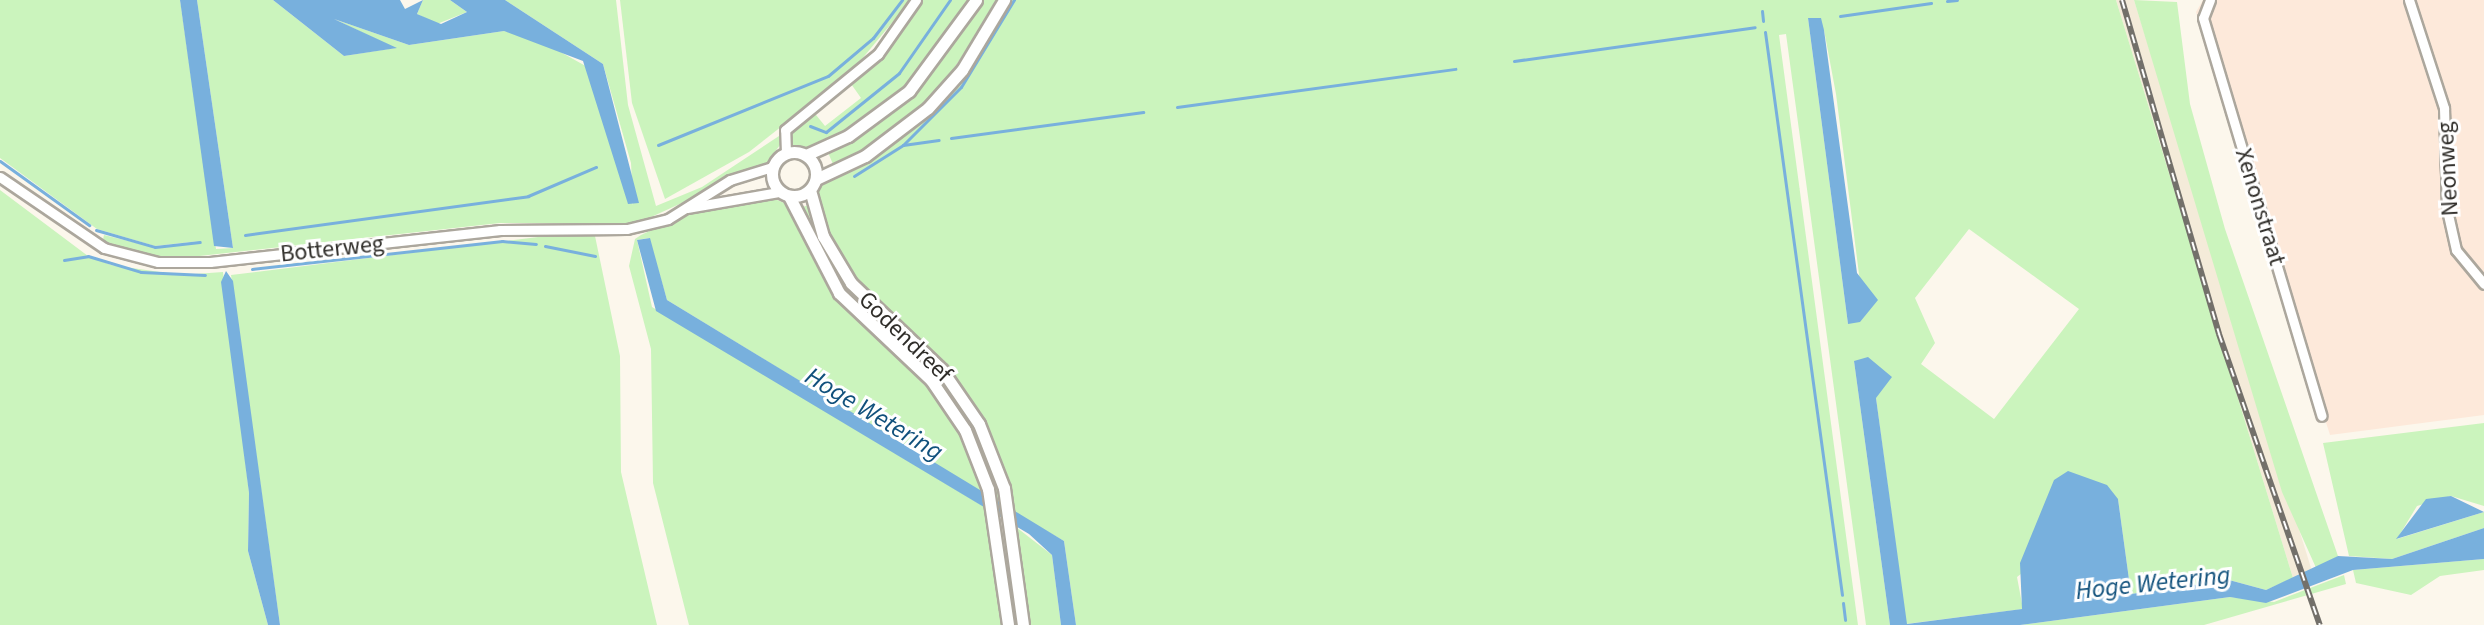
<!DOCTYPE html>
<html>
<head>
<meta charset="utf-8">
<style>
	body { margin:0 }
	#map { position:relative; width:2484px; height:625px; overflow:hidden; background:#fcf7ec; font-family:"Source Sans 3",sans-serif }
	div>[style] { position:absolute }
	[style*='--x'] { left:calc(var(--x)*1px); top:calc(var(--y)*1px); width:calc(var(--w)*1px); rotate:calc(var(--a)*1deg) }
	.built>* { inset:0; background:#f4ebd9 }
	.industrial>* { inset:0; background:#fde9da }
	.green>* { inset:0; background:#cbf4bd }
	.water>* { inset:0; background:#78b0dd }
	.stream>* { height:3px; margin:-1.5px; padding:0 1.5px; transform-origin:1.5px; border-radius:1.5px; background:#78b0dd }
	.roads { filter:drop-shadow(2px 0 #aca79d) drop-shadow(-2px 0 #aca79d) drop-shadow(0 2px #aca79d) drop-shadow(0 -2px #aca79d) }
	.minor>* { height:9px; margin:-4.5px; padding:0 4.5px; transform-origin:4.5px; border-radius:4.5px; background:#fff }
	.major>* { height:11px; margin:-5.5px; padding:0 5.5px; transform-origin:5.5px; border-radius:5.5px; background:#fff }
	.major>.ring { margin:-5.5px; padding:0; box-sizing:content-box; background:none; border:11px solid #fff; border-radius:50% }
	.rail>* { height:6px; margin-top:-3px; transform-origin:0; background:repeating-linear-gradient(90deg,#fff 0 9px,#73706a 0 18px); box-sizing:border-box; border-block:2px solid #73706a }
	span { translate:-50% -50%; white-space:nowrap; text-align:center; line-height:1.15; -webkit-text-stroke:6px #fff; paint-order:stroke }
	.street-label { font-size:24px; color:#302e2a }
	.water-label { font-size:26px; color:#11517c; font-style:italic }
</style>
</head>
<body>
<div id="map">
	<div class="built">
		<div style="clip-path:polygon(2116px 0,2134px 0,2312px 571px,2293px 578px)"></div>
	</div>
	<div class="industrial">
		<div style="clip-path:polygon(2203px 0,2484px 0,2484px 415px,2330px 435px,2196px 12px)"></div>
	</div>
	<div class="green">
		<div style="clip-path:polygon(0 0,180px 0,216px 249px,233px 248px,197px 0,273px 0,344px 56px,395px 48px,334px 19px,409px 45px,504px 31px,539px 40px,591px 69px,633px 205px,631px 163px,603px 64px,505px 0,616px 0,628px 105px,656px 206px,702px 187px,779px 136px,780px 145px,765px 165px,638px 223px,500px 223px,163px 260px,102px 244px,104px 235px,157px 248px,200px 241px,155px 246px,97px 229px,0 158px)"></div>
		<div style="clip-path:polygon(423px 0,450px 0,467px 12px,437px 24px,417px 14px)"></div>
		<div style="clip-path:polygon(620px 0,911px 0,851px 72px,749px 152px,665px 199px,632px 103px)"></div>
		<div style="clip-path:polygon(918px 0,972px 0,918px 78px,858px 127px,806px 150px,793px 145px,790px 129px,812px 110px,825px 126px,861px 98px,849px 81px,890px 44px)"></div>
		<div style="clip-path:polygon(978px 0,1000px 0,934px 98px,835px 169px,827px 150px,914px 90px)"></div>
		<div style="clip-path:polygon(evenodd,1007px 0,2116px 0,2293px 578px,2266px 590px,2229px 580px,2131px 594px,2118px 499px,2017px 577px,2023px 609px,1906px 624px,1876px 398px,1854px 361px,1890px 625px,1866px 625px,1786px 34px,1779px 35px,1858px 625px,1076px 625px,1064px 541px,1010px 510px,977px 414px,868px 299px,827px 239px,815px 190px,921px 119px,1007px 0,1808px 18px,1824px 30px,1836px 94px,1860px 282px,1848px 324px,1808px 18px,1007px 0,1969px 229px,2079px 309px,1994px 419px,1921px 364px,1935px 343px,1915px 298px,1969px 229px)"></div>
		<div style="clip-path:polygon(2134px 0,2177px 2px,2190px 104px,2225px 229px,2338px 556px,2317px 570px,2282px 492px)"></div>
		<div style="clip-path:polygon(0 190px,88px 256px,111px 265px,181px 275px,223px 272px,249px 493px,248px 551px,268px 625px,0 625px)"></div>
		<div style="clip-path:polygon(770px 197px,789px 205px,818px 265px,853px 313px,952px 413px,986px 495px,667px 300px,649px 238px,637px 240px,652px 307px,988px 509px,1005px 625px,689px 625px,653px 483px,651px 349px,629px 266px,635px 239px,641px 235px,694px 210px)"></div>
		<div style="clip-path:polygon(809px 205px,864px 302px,928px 358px,985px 440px,1004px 506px,994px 500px,964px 422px,845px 295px,799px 208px)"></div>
		<div style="clip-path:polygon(546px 236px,595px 236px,620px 356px,621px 472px,657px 625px,280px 625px,231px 275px)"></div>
		<div style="clip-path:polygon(2484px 423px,2484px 506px,2451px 496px,2417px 506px,2397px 539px,2484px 512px,2484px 528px,2392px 559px,2349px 556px,2323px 443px)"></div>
		<div style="clip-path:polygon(1012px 524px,1052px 555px,1061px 625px,1026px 625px)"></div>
		<div style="clip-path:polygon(2484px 559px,2484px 570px,2440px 576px,2411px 595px,2356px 583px,2353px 570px)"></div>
		<div style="clip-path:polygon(2344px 575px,2346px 584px,2204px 625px,2020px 625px,2230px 597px,2274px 602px)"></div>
	</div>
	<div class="water">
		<div style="clip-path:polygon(180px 0,197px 0,233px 248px,214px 246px)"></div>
		<div style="clip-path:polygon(273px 0,400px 0,405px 9px,423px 0,417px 14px,441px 24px,467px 12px,450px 0,505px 0,603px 64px,639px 203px,628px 204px,583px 61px,504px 31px,409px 45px,334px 19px,397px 48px,344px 56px)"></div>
		<div style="clip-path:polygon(1808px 18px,1821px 18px,1824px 30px,1857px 273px,1878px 300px,1860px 322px,1848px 324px)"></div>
		<div style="clip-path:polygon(650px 238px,667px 300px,1064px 541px,1076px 625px,1061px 625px,1052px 555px,1029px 534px,656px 311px,637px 240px)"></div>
		<div style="clip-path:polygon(226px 271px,233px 281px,280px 625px,268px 625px,248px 551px,249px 493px,221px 282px)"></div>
		<div style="clip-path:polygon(1868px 357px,1892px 377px,1876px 398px,1907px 624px,2022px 609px,2020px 563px,2054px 480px,2068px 471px,2107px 485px,2118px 499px,2131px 594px,2229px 580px,2266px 590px,2338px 556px,2392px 559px,2484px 528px,2484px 559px,2353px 570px,2266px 603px,2230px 597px,2020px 625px,1890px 625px,1854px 361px)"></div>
		<div style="clip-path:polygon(2451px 496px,2484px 512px,2396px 539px,2426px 499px)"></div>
	</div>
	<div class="stream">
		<div style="--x:1947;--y:1;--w:10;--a:-6"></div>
		<div style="--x:1762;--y:11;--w:10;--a:84"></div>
		<div style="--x:1840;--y:16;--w:92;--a:-8.1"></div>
		<div style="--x:1765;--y:32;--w:568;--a:82.21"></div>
		<div style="--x:1514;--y:61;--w:243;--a:-8"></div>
		<div style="--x:1177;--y:107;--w:281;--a:-7.8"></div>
		<div style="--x:810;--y:126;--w:17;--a:21"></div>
		<div style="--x:826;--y:132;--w:94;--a:-38.9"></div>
		<div style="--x:899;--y:73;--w:89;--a:-55.1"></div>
		<div style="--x:951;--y:138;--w:194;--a:-7.7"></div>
		<div style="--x:658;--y:145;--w:183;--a:-22.1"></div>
		<div style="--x:828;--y:76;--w:59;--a:-40.2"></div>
		<div style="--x:873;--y:38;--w:48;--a:-52.7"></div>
		<div style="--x:903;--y:145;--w:36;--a:-8"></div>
		<div style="--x:0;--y:161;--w:110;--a:35.7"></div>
		<div style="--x:854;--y:176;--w:58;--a:-32.3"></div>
		<div style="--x:903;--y:145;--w:82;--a:-45"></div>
		<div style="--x:961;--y:87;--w:102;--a:-58.7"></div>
		<div style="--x:96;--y:230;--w:61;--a:16.1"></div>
		<div style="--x:155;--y:247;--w:45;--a:-6.3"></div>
		<div style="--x:245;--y:235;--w:286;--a:-7.8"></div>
		<div style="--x:528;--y:196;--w:74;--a:-23.1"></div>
		<div style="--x:545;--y:246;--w:51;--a:11.3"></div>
		<div style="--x:64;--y:260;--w:24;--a:-9"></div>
		<div style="--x:88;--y:256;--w:55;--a:16.8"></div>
		<div style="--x:141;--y:272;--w:64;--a:2.7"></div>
		<div style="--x:252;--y:269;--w:252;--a:-6.4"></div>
		<div style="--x:502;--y:241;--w:34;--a:5"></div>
		<div style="--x:1843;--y:603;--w:17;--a:83"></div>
	</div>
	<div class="roads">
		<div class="minor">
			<div style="--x:2210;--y:0;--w:19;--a:111"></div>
			<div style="--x:2203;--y:18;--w:415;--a:73.4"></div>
			<div style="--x:2409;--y:0;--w:114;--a:72"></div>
			<div style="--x:2444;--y:108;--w:102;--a:88.3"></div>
			<div style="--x:2447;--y:210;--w:41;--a:77.3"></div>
			<div style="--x:2456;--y:250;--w:44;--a:50.5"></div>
			<div style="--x:786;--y:153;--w:23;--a:-92"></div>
			<div style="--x:785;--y:130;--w:120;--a:-39.3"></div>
			<div style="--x:878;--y:54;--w:66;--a:-54.9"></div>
			<div style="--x:0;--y:177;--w:126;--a:34.3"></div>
			<div style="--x:104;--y:248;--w:56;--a:14.5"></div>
			<div style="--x:158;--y:262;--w:52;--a:0"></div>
			<div style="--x:210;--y:262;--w:292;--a:-6.3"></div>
			<div style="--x:500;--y:230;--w:127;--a:-0.5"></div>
			<div style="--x:627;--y:229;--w:42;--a:-13.7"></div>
			<div style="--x:668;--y:219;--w:73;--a:-32.2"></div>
			<div style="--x:730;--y:180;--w:44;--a:-17.2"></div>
			<div style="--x:687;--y:208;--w:93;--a:-9.9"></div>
		</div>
		<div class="major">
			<div class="ring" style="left:772px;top:152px;width:33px;height:33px"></div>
			<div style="--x:806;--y:155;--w:46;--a:-24.3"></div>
			<div style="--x:848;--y:136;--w:76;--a:-36.4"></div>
			<div style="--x:909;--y:91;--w:113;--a:-53.6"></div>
			<div style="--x:816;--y:179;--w:54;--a:-25.1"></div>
			<div style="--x:865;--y:156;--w:79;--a:-37.3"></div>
			<div style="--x:928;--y:108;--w:51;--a:-48.2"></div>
			<div style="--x:962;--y:70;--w:82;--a:-59"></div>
			<div style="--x:810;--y:190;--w:48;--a:74.2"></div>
			<div style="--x:823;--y:236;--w:55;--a:59.2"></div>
			<div style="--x:851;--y:283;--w:126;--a:43.7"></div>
			<div style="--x:942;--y:370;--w:65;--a:55.6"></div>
			<div style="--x:979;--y:424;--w:69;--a:68.7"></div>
			<div style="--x:1004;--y:488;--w:138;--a:82.1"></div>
			<div style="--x:789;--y:196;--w:109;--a:62.7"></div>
			<div style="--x:839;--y:293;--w:127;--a:43.4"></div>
			<div style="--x:931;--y:380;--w:60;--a:55.8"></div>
			<div style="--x:965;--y:430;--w:63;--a:68.7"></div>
			<div style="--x:988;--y:489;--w:137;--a:81.6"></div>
		</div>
	</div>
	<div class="rail">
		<div style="--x:2122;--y:0;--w:348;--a:73.8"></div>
		<div style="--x:2219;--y:334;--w:308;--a:70.9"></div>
	</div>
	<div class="street-label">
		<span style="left:2448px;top:169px;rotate:-93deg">Neonweg</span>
		<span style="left:2260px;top:207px;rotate:73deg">Xenonstraat</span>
		<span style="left:332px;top:249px;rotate:-6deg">Botterweg</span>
		<span style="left:905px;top:337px;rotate:44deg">Godendreef</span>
	</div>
	<div class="water-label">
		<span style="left:874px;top:414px;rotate:31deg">Hoge Wetering</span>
		<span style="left:2153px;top:583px;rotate:-6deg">Hoge Wetering</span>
	</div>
</div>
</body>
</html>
